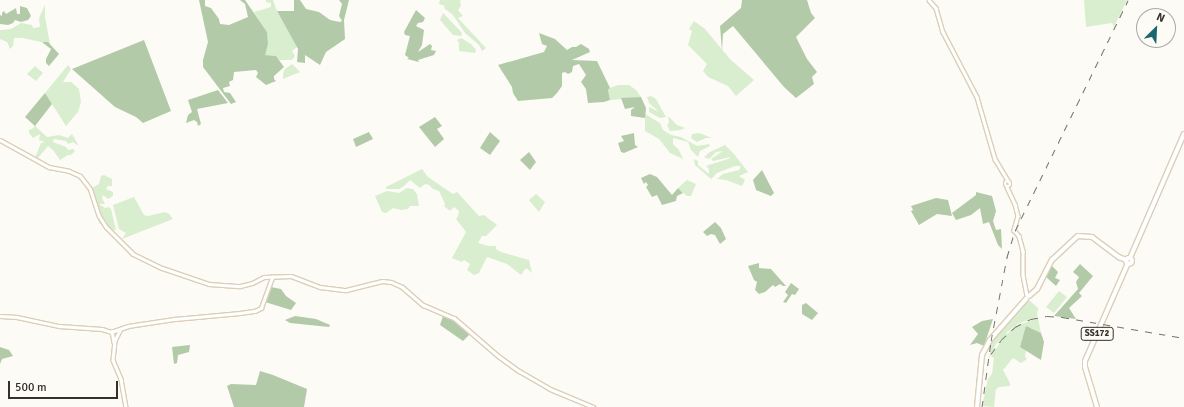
<!DOCTYPE html>
<html>
<head>
<meta charset="utf-8">
<style>
	body { margin:0 }
	#map { position:relative; width:1184px; height:407px; overflow:hidden; background:#fdfbf6; font-family:Signika,sans-serif }
	div>[style] { position:absolute }
	[style*='--x'] { left:calc(var(--x)*1px); top:calc(var(--y)*1px); width:calc(var(--w)*1px); rotate:calc(var(--a)*1deg) }
	.green>* { inset:0; background:#d8eece }
	.forest>* { inset:0; background:#b2caa7 }
	.roads { filter:drop-shadow(1px 0 #dbcfb8) drop-shadow(-1px 0 #dbcfb8) drop-shadow(0 1px #dbcfb8) drop-shadow(0 -1px #dbcfb8) }
	.tertiary>* { height:2.5px; margin:-1.25px; padding:0 1.25px; transform-origin:1.25px; border-radius:1.25px; background:#fff }
	.tertiary>.ring { margin:-1.25px; padding:0; box-sizing:content-box; background:none; border:2.5px solid #fff; border-radius:50% }
	.secondary>* { height:3px; margin:-1.5px; padding:0 1.5px; transform-origin:1.5px; border-radius:1.5px; background:#fff }
	.primary>* { height:4px; margin:-2px; padding:0 2px; transform-origin:2px; border-radius:2px; background:#fff }
	.primary>.ring { margin:-2px; padding:0; box-sizing:content-box; background:none; border:4px solid #fff; border-radius:50% }
	.rail>* { height:1px; margin-top:-0.5px; transform-origin:0; background:repeating-linear-gradient(90deg,#76726b 0 7px,transparent 0 14px) }
	span { translate:-50% -50%; white-space:nowrap; text-align:center; line-height:1.15; -webkit-text-stroke:3px #fdfbf6; paint-order:stroke }
	.shield-label span { padding:1px 3px; background:#fdfbf6; border:1px solid; border-radius:3px; -webkit-text-stroke-width:0 }
	.shield-label { font-size:9px; color:#353028; font-weight:700 }
	.north { position:absolute; left:1136px; top:8px; width:40px; height:40px; box-sizing:border-box; background:#fdfbf6; border:1px solid #adaaa4; border-radius:50%; rotate:24deg; font-size:11px; font-weight:700; line-height:16px; text-align:center; color:#353028 }
	.north::after { content:''; display:block; margin:auto; width:14px; height:18px; background:#1b6770; clip-path:polygon(50% 0,100% 100%,50% 72%,0 100%) }
	.scale { position:absolute; left:8px; top:381px; width:110px; height:18px; box-sizing:border-box; border:2px solid #353028; border-top:0; padding-left:5px; font-size:12px; line-height:14px; white-space:nowrap; color:#353028; -webkit-text-stroke:3px #fdfbf6; paint-order:stroke }
</style>
</head>
<body>
<div id="map">
	<div class="green">
		<div style="clip-path:polygon(266px 0,273px 0,277px 11px,297px 47px,292px 51px,295px 56px,292px 60px,278px 60px,276px 56px,264px 55px,268px 44px,267px 32px,254px 12px,271px 7px,271px 3px,266px 2px)"></div>
		<div style="clip-path:polygon(440px 0,460px 0,461px 6px,458px 10px,463px 16px,458px 18px,486px 48px,482px 51px,479px 45px,465px 33px,453px 15px,444px 8px,445px 6px,439px 4px)"></div>
		<div style="clip-path:polygon(1084px 0,1127px 0,1114px 27px,1112px 23px,1086px 27px)"></div>
		<div style="clip-path:polygon(45px 5px,45px 17px,50px 44px,23px 38px,14px 38px,13px 46px,10px 49px,7px 42px,0 39px,0 30px,11px 29px,21px 23px,32px 25px,33px 28px,40px 27px,39px 18px)"></div>
		<div style="clip-path:polygon(443px 13px,462px 33px,461px 36px,453px 35px,440px 20px)"></div>
		<div style="clip-path:polygon(694px 21px,705px 29px,730px 59px,754px 80px,736px 96px,728px 86px,708px 77px,703px 71px,707px 64px,688px 45px,692px 31px,689px 29px)"></div>
		<div style="clip-path:polygon(461px 38px,471px 44px,476px 50px,475px 53px,459px 51px,459px 43px,457px 40px)"></div>
		<div style="clip-path:polygon(292px 64px,300px 72px,283px 79px,283px 74px,285px 69px)"></div>
		<div style="clip-path:polygon(68px 65px,71px 69px,63px 82px,71px 82px,79px 89px,81px 102px,78px 112px,66px 126px,45px 93px)"></div>
		<div style="clip-path:polygon(35px 66px,43px 73px,36px 81px,27px 74px)"></div>
		<div style="clip-path:polygon(618px 85px,629px 85px,636px 90px,641px 97px,610px 100px,608px 90px,610px 88px)"></div>
		<div style="clip-path:polygon(651px 96px,656px 99px,666px 117px,660px 118px,649px 112px,649px 107px,659px 112px,649px 103px,647px 97px)"></div>
		<div style="clip-path:polygon(645px 114px,660px 123px,663px 130px,671px 135px,681px 137px,697px 146px,709px 144px,710px 146px,700px 151px,698px 157px,691px 150px,688px 142px,673px 138px,673px 144px,679px 150px,683px 159px,670px 153px,659px 139px,645px 131px)"></div>
		<div style="clip-path:polygon(668px 116px,677px 125px,685px 128px,680px 130px,670px 131px,667px 125px,669px 123px)"></div>
		<div style="clip-path:polygon(34px 125px,47px 137px,59px 135px,68px 138px,72px 134px,79px 146px,73px 142px,68px 144px,66px 141px,54px 139px,53px 142px,66px 147px,68px 150px,73px 149px,75px 151px,71px 155px,68px 155px,60px 160px,53px 150px,48px 146px,37px 159px,35px 158px,41px 143px,45px 142px,39px 140px,40px 134px,33px 138px,29px 133px,29px 130px,34px 128px)"></div>
		<div style="clip-path:polygon(699px 133px,712px 138px,706px 138px,697px 142px,691px 138px,692px 134px)"></div>
		<div style="clip-path:polygon(725px 145px,734px 154px,748px 172px,739px 176px,745px 180px,742px 186px,726px 180px,717px 179px,723px 174px,739px 170px,741px 166px,735px 166px,717px 173px,711px 179px,695px 165px,694px 159px,698px 161px,698px 165px,709px 174px,709px 169px,706px 166px,728px 159px,731px 157px,713px 161px,711px 159px,723px 151px,716px 152px,709px 159px,704px 157px,710px 152px)"></div>
		<div style="clip-path:polygon(422px 169px,428px 177px,453px 194px,457px 192px,479px 216px,484px 215px,497px 225px,486px 236px,482px 236px,478px 243px,489px 246px,496px 246px,496px 249px,501px 252px,529px 260px,532px 273px,526px 268px,521px 275px,507px 264px,487px 257px,479px 273px,474px 275px,467px 270px,470px 264px,464px 260px,462px 262px,452px 258px,466px 232px,456px 219px,458px 216px,459px 211px,454px 207px,450px 211px,444px 206px,445px 204px,439px 191px,433px 189px,429px 185px,425px 184px,420px 188px,410px 180px,404px 186px,399px 189px,386px 189px,386px 187px)"></div>
		<div style="clip-path:polygon(104px 175px,112px 179px,112px 186px,108px 186px,106px 189px,113px 192px,113px 196px,108px 199px,103px 195px,102px 198px,105px 204px,99px 204px,105px 208px,109px 207px,111px 209px,116px 230px,109px 230px,99px 223px,90px 189px,99px 184px,101px 176px)"></div>
		<div style="clip-path:polygon(687px 180px,696px 184px,691px 196px,687px 196px,678px 188px)"></div>
		<div style="clip-path:polygon(407px 188px,413px 189px,417px 194px,419px 206px,410px 206px,408px 209px,401px 210px,393px 208px,386px 213px,382px 212px,375px 196px,387px 191px,399px 193px)"></div>
		<div style="clip-path:polygon(536px 194px,545px 202px,539px 212px,529px 200px)"></div>
		<div style="clip-path:polygon(134px 197px,144px 215px,148px 216px,165px 212px,169px 214px,173px 219px,122px 239px,126px 233px,119px 229px,113px 205px)"></div>
		<div style="clip-path:polygon(1059px 291px,1067px 297px,1054px 313px,1046px 307px)"></div>
		<div style="clip-path:polygon(1027px 301px,1030px 301px,1038px 308px,1037px 317px,1020px 323px,1008px 331px,1005px 335px,1021px 324px,1038px 318px,1041px 333px,1031px 328px,1020px 346px,1026px 351px,1025px 357px,1027px 359px,1021px 363px,1013px 358px,1003px 370px,1010px 383px,1010px 386px,999px 387px,996px 389px,994px 407px,982px 406px,988px 379px,992px 374px,994px 358px,991px 356px,1003px 338px,996px 344px,989px 359px,992px 339px)"></div>
	</div>
	<div class="forest">
		<div style="clip-path:polygon(199px 0,205px 0,205px 6px,211px 8px,219px 19px,220px 24px,229px 25px,248px 17px,245px 4px,240px 0,245px 0,267px 32px,268px 44px,265px 55px,276px 56px,284px 67px,274px 76px,274px 79px,276px 81px,266px 85px,256px 77px,258px 73px,256px 70px,234px 72px,233px 80px,229px 82px,230px 86px,223px 88px,224px 92px,230px 93px,236px 102px,231px 104px,203px 67px,203px 60px,208px 42px)"></div>
		<div style="clip-path:polygon(294px 0,300px 0,306px 9px,319px 12px,330px 20px,340px 22px,342px 21px,339px 16px,342px 4px,339px 0,349px 0,344px 20px,345px 39px,326px 52px,320px 65px,305px 55px,305px 63px,297px 62px,298px 49px,277px 11px,294px 11px)"></div>
		<div style="clip-path:polygon(742px 0,807px 0,811px 13px,815px 18px,796px 37px,807px 59px,817px 72px,812px 77px,814px 84px,796px 98px,784px 87px,733px 26px,723px 34px,722px 51px,720px 26px,741px 8px)"></div>
		<div style="clip-path:polygon(20px 6px,27px 8px,31px 16px,28px 20px,21px 22px,15px 20px,13px 23px,8px 25px,0 24px,0 15px,2px 16px,2px 13px,4px 11px,6px 14px,16px 8px,17px 14px,20px 14px)"></div>
		<div style="clip-path:polygon(416px 10px,425px 18px,423px 22px,418px 23px,416px 26px,424px 30px,422px 45px,418px 52px,430px 44px,432px 46px,431px 50px,436px 51px,434px 55px,418px 60px,419px 62px,407px 59px,409px 58px,405px 55px,410px 36px,405px 35px,404px 32px)"></div>
		<div style="clip-path:polygon(539px 33px,555px 39px,567px 50px,572px 47px,576px 47px,581px 44px,589px 49px,590px 52px,572px 60px,597px 61px,610px 88px,608px 90px,610px 100px,604px 102px,588px 103px,586px 89px,581px 82px,586px 75px,579px 64px,573px 66px,572px 72px,568px 74px,565px 72px,562px 73px,562px 86px,557px 93px,552px 98px,518px 101px,513px 93px,512px 87px,498px 65px,544px 52px,547px 46px,542px 44px)"></div>
		<div style="clip-path:polygon(144px 40px,171px 111px,143px 123px,136px 117px,115px 107px,72px 69px)"></div>
		<div style="clip-path:polygon(43px 42px,48px 42px,59px 54px,49px 66px,46px 63px,46px 59px,51px 49px,43px 43px)"></div>
		<div style="clip-path:polygon(218px 90px,228px 103px,197px 109px,201px 124px,198px 126px,197px 122px,194px 120px,186px 123px,188px 115px,192px 112px,188px 100px)"></div>
		<div style="clip-path:polygon(45px 93px,52px 104px,35px 126px,25px 117px)"></div>
		<div style="clip-path:polygon(641px 97px,646px 108px,645px 118px,631px 116px,631px 110px,635px 107px,625px 109px,621px 98px)"></div>
		<div style="clip-path:polygon(435px 117px,442px 126px,437px 129px,444px 139px,435px 147px,419px 127px)"></div>
		<div style="clip-path:polygon(369px 132px,373px 139px,356px 147px,353px 139px)"></div>
		<div style="clip-path:polygon(490px 132px,500px 141px,490px 155px,480px 148px)"></div>
		<div style="clip-path:polygon(634px 133px,635px 145px,638px 147px,624px 153px,621px 152px,618px 143px,624px 141px,621px 136px)"></div>
		<div style="clip-path:polygon(529px 152px,536px 162px,530px 170px,520px 160px)"></div>
		<div style="clip-path:polygon(762px 170px,774px 193px,771px 196px,756px 190px,753px 180px)"></div>
		<div style="clip-path:polygon(650px 174px,657px 177px,672px 195px,678px 188px,683px 193px,677px 196px,676px 201px,662px 205px,657px 195px,652px 197px,646px 187px,648px 185px,646px 182px,644px 184px,641px 178px)"></div>
		<div style="clip-path:polygon(976px 192px,992px 196px,996px 211px,993px 221px,996px 230px,1001px 229px,1002px 249px,998px 245px,989px 222px,983px 224px,980px 208px,971px 215px,956px 220px,952px 213px,976px 195px)"></div>
		<div style="clip-path:polygon(936px 198px,948px 200px,952px 216px,937px 214px,919px 225px,911px 211px,913px 210px,911px 206px)"></div>
		<div style="clip-path:polygon(715px 222px,721px 228px,726px 239px,720px 244px,715px 235px,711px 234px,707px 236px,703px 232px)"></div>
		<div style="clip-path:polygon(759px 263px,759px 268px,771px 269px,786px 286px,783px 286px,780px 284px,775px 287px,773px 285px,765px 292px,759px 294px,755px 290px,757px 282px,754px 280px,748px 266px)"></div>
		<div style="clip-path:polygon(1050px 264px,1058px 272px,1055px 278px,1060px 280px,1056px 286px,1045px 276px)"></div>
		<div style="clip-path:polygon(1080px 264px,1093px 276px,1079px 293px,1082px 296px,1069px 308px,1076px 319px,1054px 316px,1078px 289px,1076px 282px,1079px 277px,1073px 272px)"></div>
		<div style="clip-path:polygon(791px 283px,799px 289px,795px 295px,792px 294px,786px 303px,783px 302px,788px 295px,785px 292px)"></div>
		<div style="clip-path:polygon(271px 287px,281px 289px,286px 296px,296px 303px,291px 310px,265px 302px)"></div>
		<div style="clip-path:polygon(806px 303px,818px 313px,812px 320px,802px 314px,802px 305px)"></div>
		<div style="clip-path:polygon(444px 313px,471px 333px,463px 341px,440px 325px)"></div>
		<div style="clip-path:polygon(295px 316px,316px 319px,330px 325px,329px 327px,290px 323px,285px 320px)"></div>
		<div style="clip-path:polygon(993px 319px,984px 346px,977px 343px,970px 345px,978px 334px,972px 327px,982px 321px)"></div>
		<div style="clip-path:polygon(1026px 326px,1041px 333px,1044px 342px,1041px 360px,1020px 347px)"></div>
		<div style="clip-path:polygon(190px 345px,189px 352px,178px 355px,177px 363px,174px 364px,172px 347px)"></div>
		<div style="clip-path:polygon(0 347px,9px 350px,13px 356px,2px 359px,0 364px)"></div>
		<div style="clip-path:polygon(260px 371px,273px 375px,307px 389px,304px 407px,234px 407px,227px 386px,231px 384px,256px 385px)"></div>
	</div>
	<div class="roads">
		<div class="tertiary">
			<div style="--x:929;--y:0;--w:11;--a:49"></div>
			<div style="--x:936;--y:8;--w:25;--a:74"></div>
			<div style="--x:943;--y:32;--w:73;--a:62.4"></div>
			<div style="--x:977;--y:97;--w:65;--a:73.8"></div>
			<div style="--x:995;--y:159;--w:26;--a:59"></div>
			<div class="ring" style="left:1005px;top:181px;width:3.5px;height:3.5px"></div>
			<div style="--x:1007;--y:187;--w:19;--a:65"></div>
			<div style="--x:1015;--y:204;--w:12;--a:76"></div>
			<div style="--x:1018;--y:216;--w:15;--a:106"></div>
			<div style="--x:1014;--y:230;--w:8;--a:50"></div>
			<div style="--x:1019;--y:236;--w:16;--a:75"></div>
			<div style="--x:1023;--y:251;--w:24;--a:90"></div>
			<div style="--x:1023;--y:275;--w:20;--a:79"></div>
			<div style="--x:0;--y:316;--w:17;--a:3"></div>
			<div style="--x:17;--y:317;--w:43;--a:12.1"></div>
			<div style="--x:59;--y:326;--w:43;--a:4"></div>
			<div style="--x:102;--y:329;--w:9;--a:18"></div>
			<div style="--x:111;--y:332;--w:18;--a:-19"></div>
			<div style="--x:128;--y:326;--w:48;--a:-8.5"></div>
			<div style="--x:175;--y:319;--w:65;--a:-5.3"></div>
			<div style="--x:240;--y:313;--w:15;--a:-8"></div>
			<div style="--x:255;--y:311;--w:7;--a:-27"></div>
			<div style="--x:261;--y:308;--w:33;--a:-70"></div>
			<div style="--x:121;--y:329;--w:13;--a:117"></div>
			<div style="--x:115;--y:341;--w:19;--a:96"></div>
			<div style="--x:113;--y:360;--w:21;--a:67"></div>
			<div style="--x:121;--y:379;--w:28;--a:80"></div>
			<div style="--x:112;--y:331;--w:11;--a:80"></div>
		</div>
		<div class="secondary">
			<div style="--x:0;--y:140;--w:56;--a:28.9"></div>
			<div style="--x:49;--y:167;--w:20;--a:11"></div>
			<div style="--x:69;--y:171;--w:12;--a:24"></div>
			<div style="--x:80;--y:176;--w:16;--a:52"></div>
			<div style="--x:90;--y:189;--w:28;--a:72"></div>
			<div style="--x:99;--y:216;--w:13;--a:58"></div>
			<div style="--x:106;--y:227;--w:38;--a:45"></div>
			<div style="--x:133;--y:254;--w:32;--a:26"></div>
			<div style="--x:162;--y:268;--w:50;--a:18.8"></div>
			<div style="--x:209;--y:284;--w:31;--a:4"></div>
			<div style="--x:240;--y:286;--w:12;--a:-14"></div>
			<div style="--x:252;--y:283;--w:13;--a:-27"></div>
			<div style="--x:264;--y:277;--w:27;--a:-2"></div>
			<div style="--x:291;--y:276;--w:31;--a:21"></div>
			<div style="--x:320;--y:287;--w:26;--a:7"></div>
			<div style="--x:346;--y:290;--w:37;--a:-14"></div>
			<div style="--x:382;--y:281;--w:9;--a:6"></div>
			<div style="--x:391;--y:282;--w:12;--a:24"></div>
			<div style="--x:402;--y:287;--w:28;--a:41"></div>
			<div style="--x:423;--y:305;--w:34;--a:23"></div>
			<div style="--x:454;--y:318;--w:58;--a:40.8"></div>
			<div style="--x:498;--y:356;--w:26;--a:36"></div>
			<div style="--x:519;--y:371;--w:36;--a:30"></div>
			<div style="--x:550;--y:389;--w:47;--a:22.7"></div>
		</div>
		<div class="primary">
			<div style="--x:1130;--y:258;--w:135;--a:-66.5"></div>
			<div class="ring" style="left:1126px;top:258px;width:2px;height:2px"></div>
			<div style="--x:1029;--y:296;--w:11;--a:-41"></div>
			<div style="--x:1037;--y:289;--w:33;--a:-63"></div>
			<div style="--x:1052;--y:260;--w:35;--a:-43"></div>
			<div style="--x:1078;--y:236;--w:14;--a:4"></div>
			<div style="--x:1092;--y:237;--w:34;--a:37"></div>
			<div style="--x:1119;--y:257;--w:8;--a:23"></div>
			<div style="--x:977;--y:407;--w:52;--a:-84.5"></div>
			<div style="--x:982;--y:355;--w:17;--a:-62"></div>
			<div style="--x:990;--y:340;--w:55;--a:-48.7"></div>
			<div style="--x:1097;--y:407;--w:42;--a:-106.7"></div>
			<div style="--x:1085;--y:367;--w:6;--a:-90"></div>
			<div style="--x:1085;--y:361;--w:107;--a:-66.3"></div>
		</div>
	</div>
	<div class="rail">
		<div style="--x:991;--y:354;--w:17;--a:-54"></div>
		<div style="--x:1001;--y:340;--w:19;--a:-43"></div>
		<div style="--x:1015;--y:327;--w:18;--a:-27"></div>
		<div style="--x:1031;--y:319;--w:16;--a:-11"></div>
		<div style="--x:1047;--y:316;--w:15;--a:4"></div>
		<div style="--x:1062;--y:317;--w:124;--a:9.8"></div>
		<div style="--x:982;--y:407;--w:67;--a:-82.2"></div>
		<div style="--x:991;--y:341;--w:86;--a:-79.2"></div>
		<div style="--x:1007;--y:257;--w:27;--a:-73"></div>
		<div style="--x:1015;--y:231;--w:257;--a:-63.9"></div>
	</div>
	<div class="shield-label">
		<span style="left:1097px;top:334px">SS172</span>
	</div>
	<div class="north">N</div>
	<div class="scale">500 m</div>
</div>
</body>
</html>
